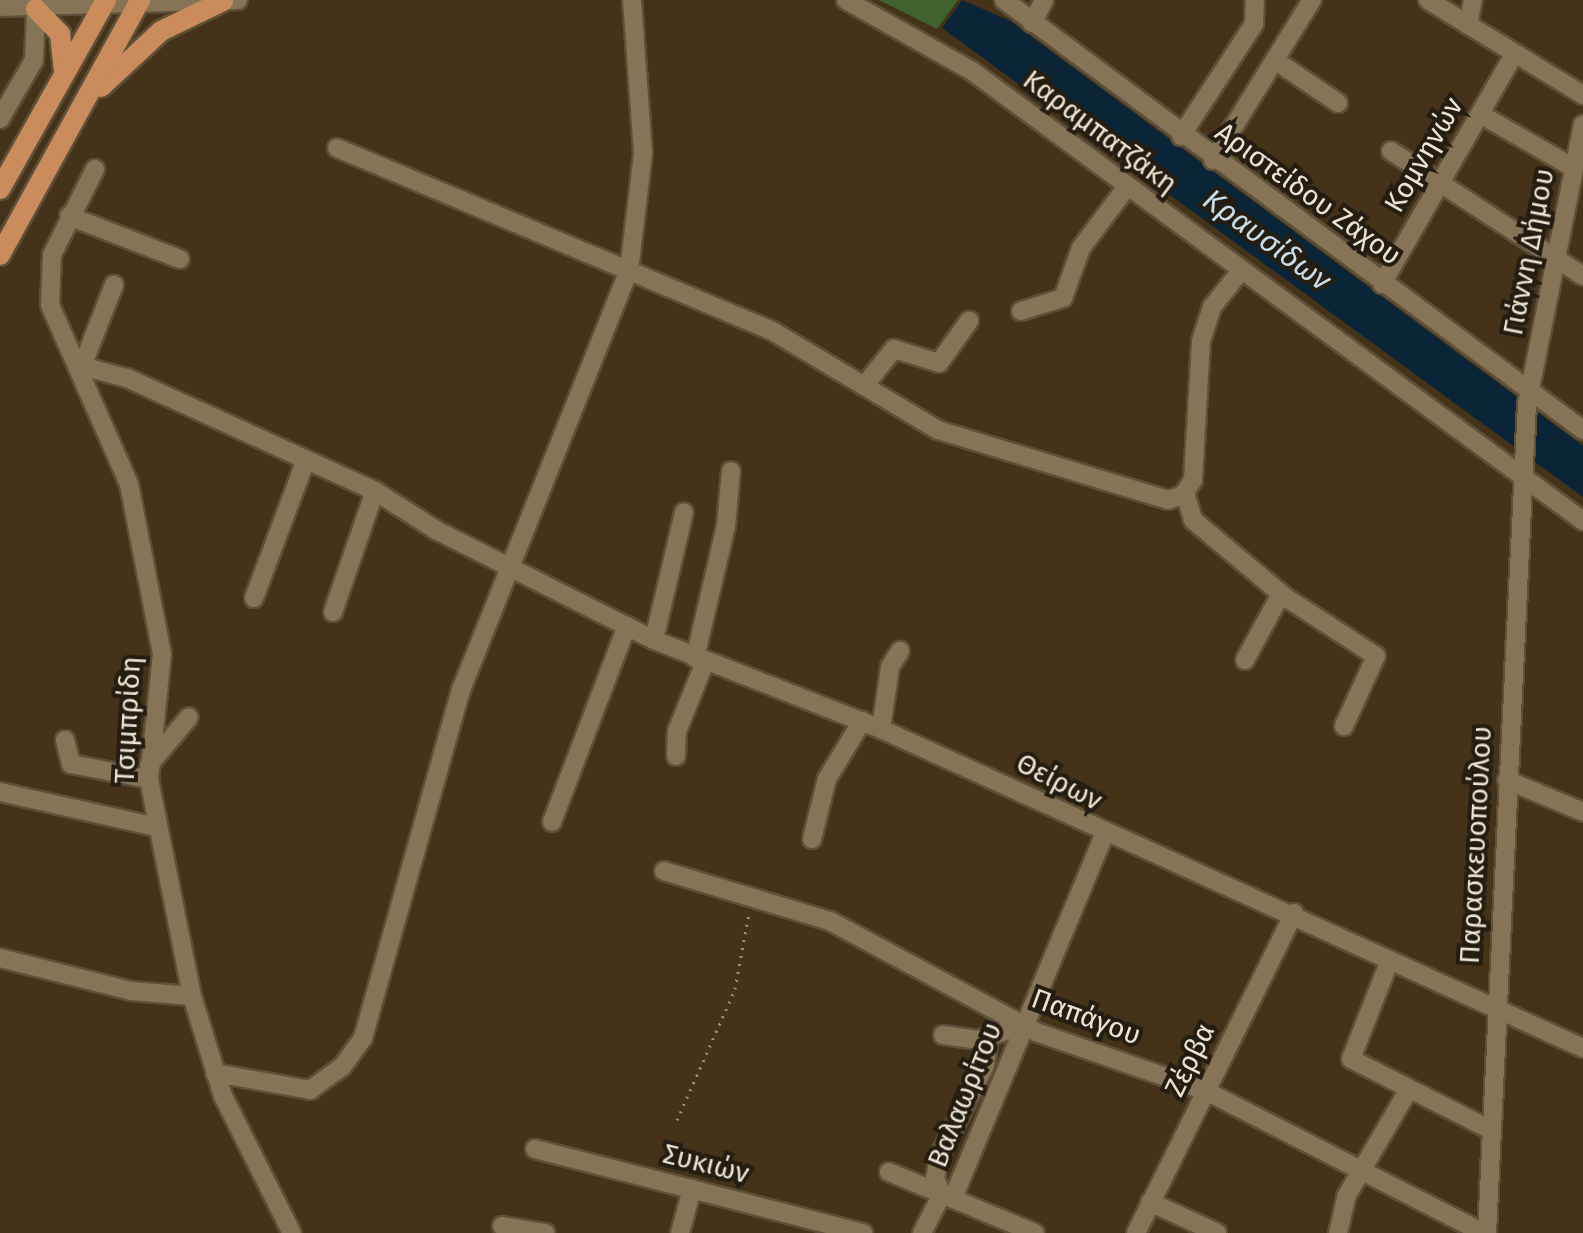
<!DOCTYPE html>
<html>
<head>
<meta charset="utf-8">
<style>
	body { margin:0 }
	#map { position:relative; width:1583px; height:1233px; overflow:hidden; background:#443318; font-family:"Fira Sans",sans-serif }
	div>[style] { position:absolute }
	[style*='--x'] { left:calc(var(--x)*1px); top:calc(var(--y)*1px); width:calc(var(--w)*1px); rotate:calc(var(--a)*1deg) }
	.green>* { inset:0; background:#3f622e }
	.water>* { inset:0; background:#0a2438 }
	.path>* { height:3px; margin-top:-1.5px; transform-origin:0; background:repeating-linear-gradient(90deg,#9c8e79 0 2px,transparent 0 8px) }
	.roads { filter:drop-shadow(2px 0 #5d4f38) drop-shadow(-2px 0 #5d4f38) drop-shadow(0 2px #5d4f38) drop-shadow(0 -2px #5d4f38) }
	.minor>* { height:18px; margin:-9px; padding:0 9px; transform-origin:9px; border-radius:9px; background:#867457 }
	.major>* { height:20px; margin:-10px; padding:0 10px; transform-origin:10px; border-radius:10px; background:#ca8b5d }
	span { translate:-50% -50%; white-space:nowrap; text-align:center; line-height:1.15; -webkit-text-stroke:8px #241d11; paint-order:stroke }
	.street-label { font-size:28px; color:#ede3d3 }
	.water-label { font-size:30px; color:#c9dcec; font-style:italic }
</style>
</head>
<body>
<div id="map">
	<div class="green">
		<div style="clip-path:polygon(879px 0,958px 0,937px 29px)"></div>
	</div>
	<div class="water">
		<div style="clip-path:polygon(962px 0,1010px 21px,1583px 446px,1583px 497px,942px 28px)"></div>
	</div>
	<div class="path">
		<div style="--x:677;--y:1120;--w:143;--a:-66.1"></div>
		<div style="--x:735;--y:989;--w:77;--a:-79.6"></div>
	</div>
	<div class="roads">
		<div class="minor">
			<div style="--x:846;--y:0;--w:145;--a:29.4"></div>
			<div style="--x:972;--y:71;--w:759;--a:36.37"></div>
			<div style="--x:1004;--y:0;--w:721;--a:36.6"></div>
			<div style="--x:1428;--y:0;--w:182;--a:31.5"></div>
			<div style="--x:0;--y:7;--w:238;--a:-1.7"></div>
			<div style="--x:1032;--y:23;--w:26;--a:-62"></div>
			<div style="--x:1468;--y:25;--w:25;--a:-79"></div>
			<div style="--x:1276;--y:61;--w:75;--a:34.1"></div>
			<div style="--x:1480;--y:114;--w:108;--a:29.9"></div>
			<div style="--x:0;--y:119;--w:68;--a:-60"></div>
			<div style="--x:34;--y:60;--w:51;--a:-87.8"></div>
			<div style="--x:1181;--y:136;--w:134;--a:-56.9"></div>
			<div style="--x:1254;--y:24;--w:24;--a:-88"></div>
			<div style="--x:337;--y:148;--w:474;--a:22.8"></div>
			<div style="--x:774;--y:332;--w:191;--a:30.9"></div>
			<div style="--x:938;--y:430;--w:240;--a:16.9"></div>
			<div style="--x:1168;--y:500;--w:16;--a:-18"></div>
			<div style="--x:1183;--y:495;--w:18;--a:-56"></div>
			<div style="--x:1193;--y:480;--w:139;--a:-86.7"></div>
			<div style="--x:1201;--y:341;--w:36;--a:-72"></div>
			<div style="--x:1212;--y:307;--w:43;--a:-51.5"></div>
			<div style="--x:1391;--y:151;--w:229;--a:33.1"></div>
			<div style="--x:1213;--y:160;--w:188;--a:-58.3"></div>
			<div style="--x:95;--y:169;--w:96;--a:116.6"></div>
			<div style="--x:52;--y:255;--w:50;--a:92.3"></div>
			<div style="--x:50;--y:305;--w:196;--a:66.2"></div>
			<div style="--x:129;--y:484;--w:173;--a:79"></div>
			<div style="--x:162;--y:654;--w:126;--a:95.9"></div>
			<div style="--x:149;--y:779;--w:221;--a:78.8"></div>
			<div style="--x:192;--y:996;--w:105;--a:72.8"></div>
			<div style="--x:223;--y:1096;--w:153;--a:63.3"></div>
			<div style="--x:69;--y:216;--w:119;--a:21.2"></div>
			<div style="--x:1382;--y:284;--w:265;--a:-60.1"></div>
			<div style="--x:1021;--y:311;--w:44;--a:-17.2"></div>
			<div style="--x:1063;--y:298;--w:53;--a:-70.2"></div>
			<div style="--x:1081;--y:248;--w:75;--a:-53.1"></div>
			<div style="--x:83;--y:364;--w:85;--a:-68.6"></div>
			<div style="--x:77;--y:365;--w:52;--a:14.6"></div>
			<div style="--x:127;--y:378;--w:273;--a:24.5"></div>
			<div style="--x:375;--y:491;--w:72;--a:32.6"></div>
			<div style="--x:436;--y:530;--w:244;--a:26.8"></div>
			<div style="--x:654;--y:640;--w:244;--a:21.4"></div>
			<div style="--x:881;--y:729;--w:771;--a:24.44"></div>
			<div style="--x:864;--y:386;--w:48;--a:-51"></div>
			<div style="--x:894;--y:349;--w:47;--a:17.3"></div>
			<div style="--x:939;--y:363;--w:52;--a:-54.5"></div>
			<div style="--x:1185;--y:493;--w:28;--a:73"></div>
			<div style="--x:1193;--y:520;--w:120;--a:39.9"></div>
			<div style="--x:1285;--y:597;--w:108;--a:33"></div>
			<div style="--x:1376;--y:656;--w:77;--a:114.6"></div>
			<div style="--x:254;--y:598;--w:145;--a:-69.4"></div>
			<div style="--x:333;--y:612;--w:128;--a:-70.9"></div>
			<div style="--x:654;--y:640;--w:131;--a:-76.8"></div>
			<div style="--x:695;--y:658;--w:136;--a:-76.8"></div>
			<div style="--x:726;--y:526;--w:55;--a:-84.8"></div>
			<div style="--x:1245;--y:660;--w:75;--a:-61.4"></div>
			<div style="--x:881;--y:729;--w:63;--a:-81.7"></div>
			<div style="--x:890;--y:667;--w:19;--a:-58"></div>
			<div style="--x:65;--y:740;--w:25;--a:76"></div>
			<div style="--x:71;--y:764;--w:79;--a:10.9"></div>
			<div style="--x:676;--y:756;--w:25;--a:-88"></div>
			<div style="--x:677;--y:731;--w:74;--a:-67.9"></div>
			<div style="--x:149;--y:765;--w:62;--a:-50.2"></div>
			<div style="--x:1507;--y:780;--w:82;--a:22.8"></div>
			<div style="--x:0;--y:792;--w:160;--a:12.6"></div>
			<div style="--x:552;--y:822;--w:210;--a:-69.1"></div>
			<div style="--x:812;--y:839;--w:62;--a:-76"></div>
			<div style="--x:827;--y:779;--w:68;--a:-58.9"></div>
			<div style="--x:664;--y:871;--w:173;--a:16.8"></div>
			<div style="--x:830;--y:921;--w:234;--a:28.3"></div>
			<div style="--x:1036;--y:1032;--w:180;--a:19.1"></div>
			<div style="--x:1206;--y:1091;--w:312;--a:27.1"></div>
			<div style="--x:0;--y:958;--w:135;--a:14.1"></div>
			<div style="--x:131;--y:991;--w:61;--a:4.7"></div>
			<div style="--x:1390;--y:960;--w:106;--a:111.5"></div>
			<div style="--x:1351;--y:1059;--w:157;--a:26.9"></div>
			<div style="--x:943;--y:1035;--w:35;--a:8"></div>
			<div style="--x:978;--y:1040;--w:47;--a:-18.4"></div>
			<div style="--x:215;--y:1073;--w:97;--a:10.1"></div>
			<div style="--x:310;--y:1090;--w:39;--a:-36"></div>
			<div style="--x:342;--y:1067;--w:36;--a:-54"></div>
			<div style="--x:363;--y:1038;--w:362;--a:-74.3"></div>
			<div style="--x:461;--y:690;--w:451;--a:-68.2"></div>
			<div style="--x:629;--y:271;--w:119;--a:-83.2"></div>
			<div style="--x:643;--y:153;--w:153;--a:-94.1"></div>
			<div style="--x:535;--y:1149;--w:339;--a:14.4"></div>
			<div style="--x:889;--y:1172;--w:158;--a:22.7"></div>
			<div style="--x:953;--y:1198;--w:392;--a:-67.4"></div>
			<div style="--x:1150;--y:1202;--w:74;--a:24.8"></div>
			<div style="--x:502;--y:1226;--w:44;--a:9.2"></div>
			<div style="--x:680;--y:1233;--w:46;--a:-74.7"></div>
			<div style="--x:922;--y:1233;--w:44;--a:-62.9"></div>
			<div style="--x:942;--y:1194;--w:17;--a:-115"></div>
			<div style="--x:935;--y:1179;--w:22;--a:-80"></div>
			<div style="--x:939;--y:1157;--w:103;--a:-63.4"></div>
			<div style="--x:985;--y:1065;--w:28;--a:-82"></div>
			<div style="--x:1136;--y:1233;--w:357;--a:-63.7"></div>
			<div style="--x:1338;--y:1233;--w:37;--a:-77"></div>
			<div style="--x:1346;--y:1197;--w:123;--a:-59.7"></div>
			<div style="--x:1487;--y:1233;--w:830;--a:-87.24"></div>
			<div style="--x:1527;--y:404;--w:285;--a:-78.7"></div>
		</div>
		<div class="major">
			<div style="--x:36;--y:9;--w:35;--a:46"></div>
			<div style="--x:60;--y:34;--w:36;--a:84"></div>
			<div style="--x:101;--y:87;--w:82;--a:-43"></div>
			<div style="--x:161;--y:31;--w:69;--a:-25.8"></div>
			<div style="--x:0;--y:189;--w:217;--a:-60.7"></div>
			<div style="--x:0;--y:255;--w:291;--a:-61.2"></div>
		</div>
	</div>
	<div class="street-label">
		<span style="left:1100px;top:132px;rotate:37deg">Καραμπατζάκη</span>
		<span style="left:1424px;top:155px;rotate:-60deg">Κομνηνών</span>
		<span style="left:1308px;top:194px;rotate:36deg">Αριστείδου Ζάχου</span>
		<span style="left:1529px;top:252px;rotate:-79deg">Γιάννη Δήμου</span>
		<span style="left:128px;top:720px;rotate:-87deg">Τσιμπρίδη</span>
		<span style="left:1059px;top:782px;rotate:27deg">Θείρων</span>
		<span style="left:1476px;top:845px;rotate:-87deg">Παρασκευοπούλου</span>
		<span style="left:1086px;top:1017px;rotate:20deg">Παπάγου</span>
		<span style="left:1190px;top:1060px;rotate:-64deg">Ζέρβα</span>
		<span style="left:965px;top:1095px;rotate:-68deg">Βαλαωρίτου</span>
		<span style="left:706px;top:1164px;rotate:14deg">Συκιών</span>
	</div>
	<div class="water-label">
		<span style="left:1267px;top:240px;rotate:36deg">Κραυσίδων</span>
	</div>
</div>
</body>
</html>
